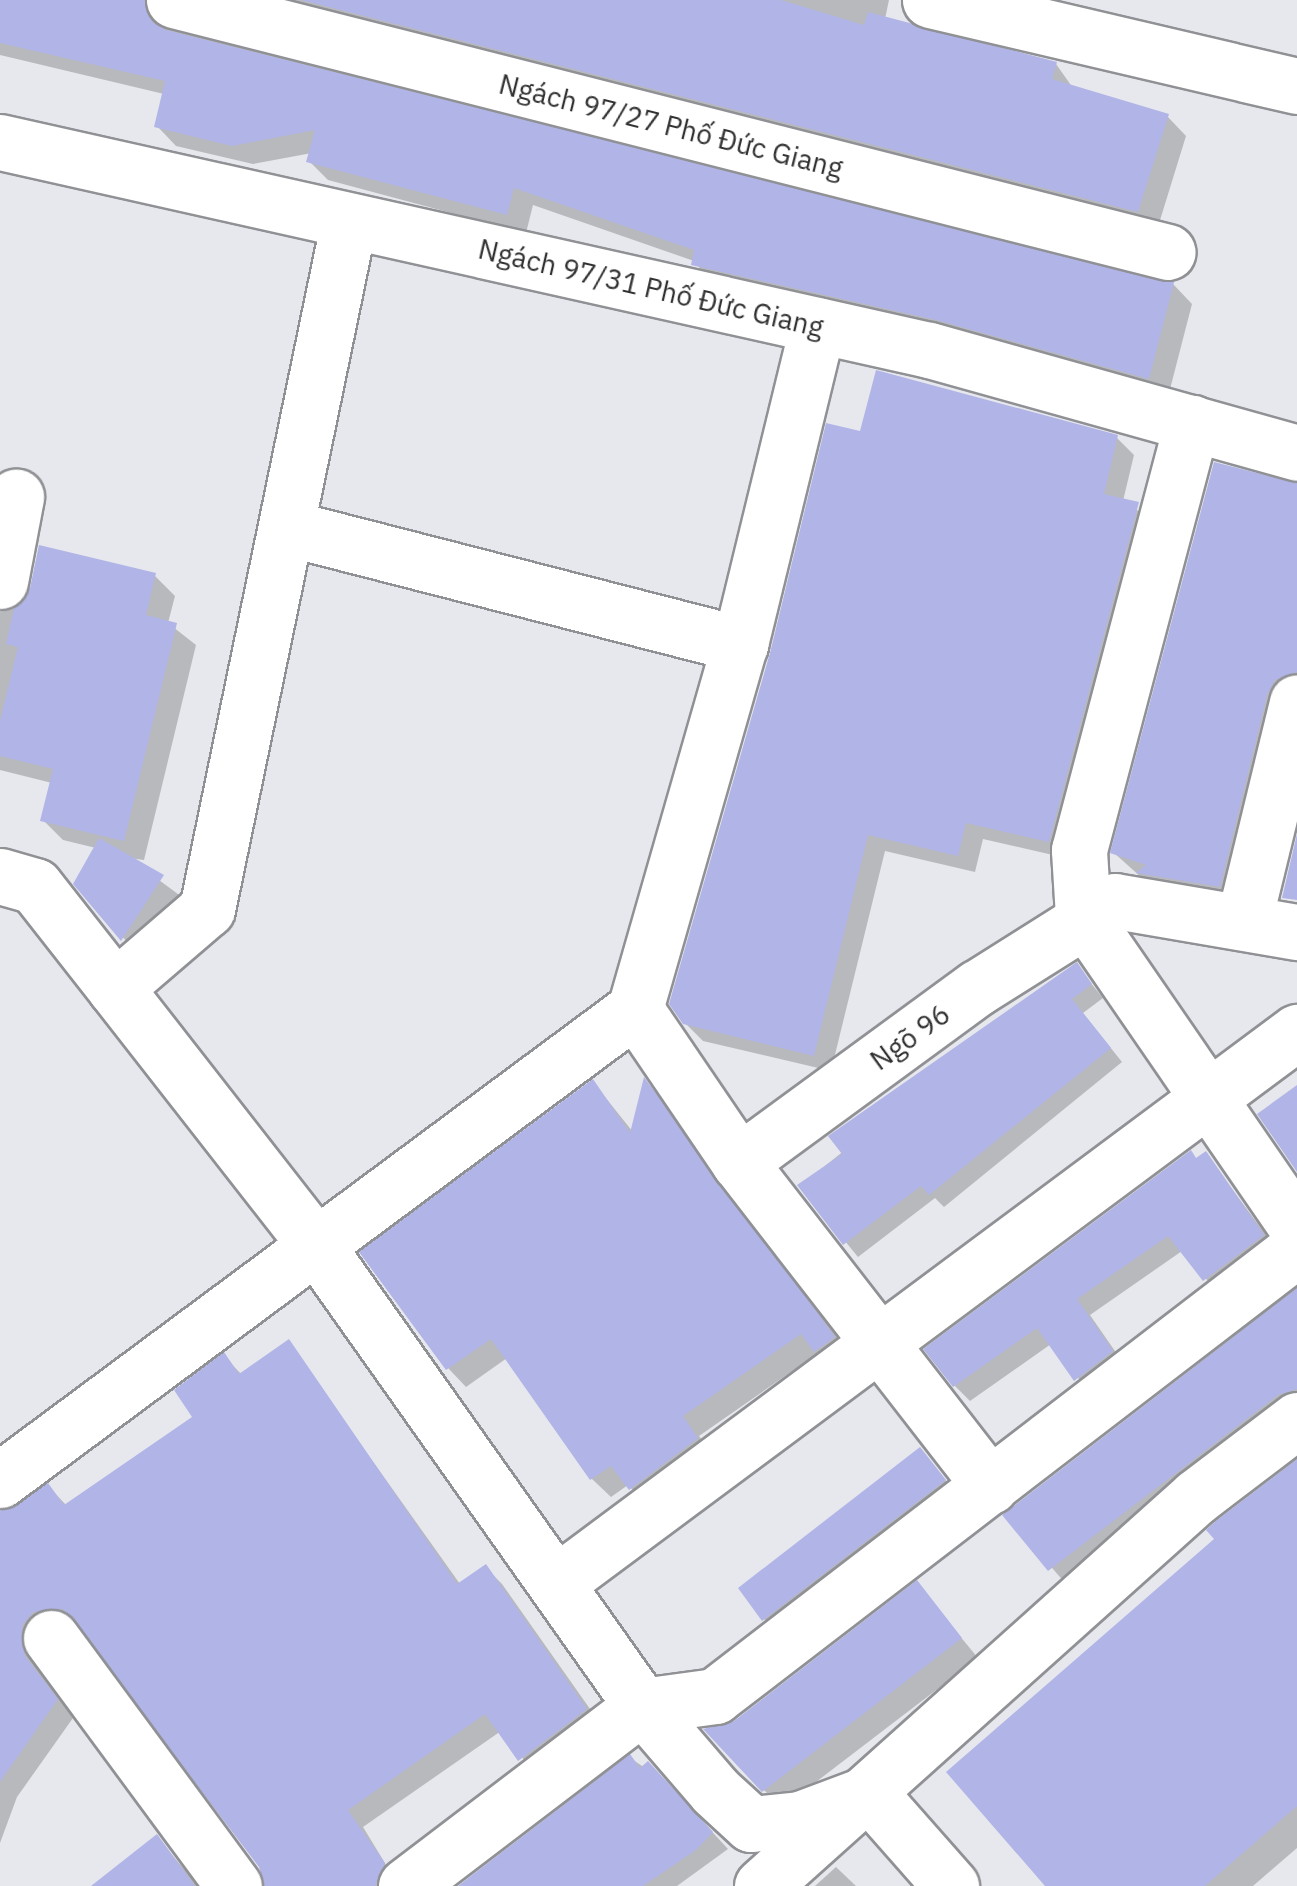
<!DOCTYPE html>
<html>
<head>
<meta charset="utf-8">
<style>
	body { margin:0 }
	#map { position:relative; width:1297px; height:1886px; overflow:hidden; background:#e7e8ed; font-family:"IBM Plex Sans",sans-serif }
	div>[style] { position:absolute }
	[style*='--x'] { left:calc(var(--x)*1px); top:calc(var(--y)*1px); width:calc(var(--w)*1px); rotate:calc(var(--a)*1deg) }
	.shadow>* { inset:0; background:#0003 }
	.building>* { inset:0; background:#b1b4e6 }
	.roads { filter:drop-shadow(2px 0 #909195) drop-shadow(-2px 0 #909195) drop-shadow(0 2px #909195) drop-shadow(0 -2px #909195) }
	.minor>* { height:55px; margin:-27.5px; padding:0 27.5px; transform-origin:27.5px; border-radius:27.5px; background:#fff }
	span { translate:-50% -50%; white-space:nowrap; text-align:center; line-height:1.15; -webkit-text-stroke:9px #fff; paint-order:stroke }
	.street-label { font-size:28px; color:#313133 }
</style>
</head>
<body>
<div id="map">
	<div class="shadow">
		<div style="clip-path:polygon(0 0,173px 0,162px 11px,167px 29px,1173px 284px,1192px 304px,1168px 397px,712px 283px,694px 261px,533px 205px,526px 233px,328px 180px,309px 161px,312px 153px,253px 164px,176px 146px,157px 126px,164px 94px,0 55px)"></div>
		<div style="clip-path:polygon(250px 0,889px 0,885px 19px,1056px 64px,1073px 88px,1167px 116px,1186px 136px,1157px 230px)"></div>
		<div style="clip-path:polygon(862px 434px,1117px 438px,1134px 455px,1123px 501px,1155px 522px,1066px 858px,983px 839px,975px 872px,885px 851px,831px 1071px,703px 1041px,685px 1023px)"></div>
		<div style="clip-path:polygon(1297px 484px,1297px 709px,1242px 908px,1161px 895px,1113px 852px)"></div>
		<div style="clip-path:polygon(154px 575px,175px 596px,168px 623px,196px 645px,144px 860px,129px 858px,182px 897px,142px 959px,76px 884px,96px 848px,63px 840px,43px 820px,52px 783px,0 770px,0 612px)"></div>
		<div style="clip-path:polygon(1076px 965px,1103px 998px,1083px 1013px,1122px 1062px,944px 1207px,935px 1198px,858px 1257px,800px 1186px)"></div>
		<div style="clip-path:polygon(593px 1082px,633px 1132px,645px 1082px,662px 1099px,851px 1356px,834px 1369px,818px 1353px,699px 1436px,715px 1458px,649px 1507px,628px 1485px,611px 1497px,592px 1479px,507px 1358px,466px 1387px,448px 1368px)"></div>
		<div style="clip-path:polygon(1206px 1154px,1278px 1251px,1220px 1295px,1182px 1251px,1090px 1315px,1126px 1367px,1091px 1394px,1051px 1344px,970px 1401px,955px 1386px,927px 1349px)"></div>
		<div style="clip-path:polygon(1297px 1287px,1297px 1420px,1073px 1592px,1006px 1515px)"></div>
		<div style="clip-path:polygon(288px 1342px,460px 1584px,485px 1567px,502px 1584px,602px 1726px,537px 1776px,501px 1731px,363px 1827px,399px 1886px,264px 1886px,262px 1866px,89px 1633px,36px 1661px,73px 1718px,17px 1797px,0 1843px,0 1512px,48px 1486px,67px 1506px,196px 1418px,224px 1356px,242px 1375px)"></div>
		<div style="clip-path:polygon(920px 1450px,957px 1494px,777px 1633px,764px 1619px)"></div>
		<div style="clip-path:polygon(1297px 1462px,1297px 1848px,1253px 1886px,1049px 1886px,1217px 1539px)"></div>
		<div style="clip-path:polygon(917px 1584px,978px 1658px,782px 1808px,764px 1790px,735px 1723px)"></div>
		<div style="clip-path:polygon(630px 1758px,665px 1781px,728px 1849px,677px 1886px,462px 1886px)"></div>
		<div style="clip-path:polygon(156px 1837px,199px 1886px,95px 1886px)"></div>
		<div style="clip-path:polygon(836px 1867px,856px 1886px,815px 1886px)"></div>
	</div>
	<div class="building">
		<div style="clip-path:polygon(0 0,144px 0,152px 22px,166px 30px,1174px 282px,1149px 379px,936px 320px,691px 265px,694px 250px,514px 188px,507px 215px,306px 162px,315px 130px,232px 146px,154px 127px,165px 81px,0 43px)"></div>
		<div style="clip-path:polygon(301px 0,781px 0,864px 25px,868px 12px,1057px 62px,1052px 79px,1169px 114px,1138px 212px)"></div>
		<div style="clip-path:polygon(876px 370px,1118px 435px,1104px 494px,1139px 502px,1049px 842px,966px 823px,958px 856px,868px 835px,814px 1056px,683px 1024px,669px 1004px,770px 653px,826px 423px,860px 431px)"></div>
		<div style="clip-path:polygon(1214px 462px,1297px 483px,1297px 672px,1275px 680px,1267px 695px,1220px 887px,1136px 873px,1146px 865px,1110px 853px)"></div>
		<div style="clip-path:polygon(39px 545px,156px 573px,146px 615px,177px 623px,124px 841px,40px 821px,53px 769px,0 756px,0 721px,18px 647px,6px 644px,14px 608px,30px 588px)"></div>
		<div style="clip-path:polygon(1297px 834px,1297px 900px,1282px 898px)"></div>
		<div style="clip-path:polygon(99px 838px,164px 875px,121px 941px,73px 884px)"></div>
		<div style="clip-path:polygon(1077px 962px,1092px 984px,1072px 999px,1111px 1048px,929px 1195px,921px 1186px,843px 1245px,797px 1185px,842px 1154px,828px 1136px)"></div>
		<div style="clip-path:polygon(644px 1077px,835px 1337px,814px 1352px,801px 1334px,683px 1416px,698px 1438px,629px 1490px,611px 1466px,590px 1480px,491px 1339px,446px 1370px,359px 1252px,593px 1079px,630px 1133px)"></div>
		<div style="clip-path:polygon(1297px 1085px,1297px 1172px,1257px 1114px)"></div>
		<div style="clip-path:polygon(1191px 1150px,1196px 1158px,1206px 1151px,1264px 1235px,1203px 1281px,1168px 1236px,1077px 1299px,1113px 1351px,1074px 1381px,1037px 1328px,953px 1387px,923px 1349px)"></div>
		<div style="clip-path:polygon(1297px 1288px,1297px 1389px,1278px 1395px,1048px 1571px,1002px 1515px)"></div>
		<div style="clip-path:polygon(289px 1339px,457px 1584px,486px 1564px,587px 1709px,518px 1761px,485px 1714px,348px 1810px,385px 1863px,375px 1886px,265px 1886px,259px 1867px,63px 1609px,33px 1612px,22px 1626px,25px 1656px,58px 1699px,0 1782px,0 1511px,48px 1483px,64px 1505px,192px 1417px,174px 1390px,224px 1352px,239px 1374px)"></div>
		<div style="clip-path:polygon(920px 1447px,946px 1480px,762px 1621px,738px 1588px)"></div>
		<div style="clip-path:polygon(1297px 1459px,1297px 1806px,1205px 1886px,1045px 1886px,946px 1772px,1214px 1539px,1206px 1530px,1216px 1521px)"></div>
		<div style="clip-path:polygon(917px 1580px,962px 1638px,762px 1792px,703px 1729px,734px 1721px)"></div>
		<div style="clip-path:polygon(630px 1754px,640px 1768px,648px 1761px,713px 1832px,696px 1850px,643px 1886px,458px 1886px)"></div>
		<div style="clip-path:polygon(157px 1834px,195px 1886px,91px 1886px)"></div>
	</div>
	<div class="roads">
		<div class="minor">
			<div style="--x:174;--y:0;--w:1025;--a:14.23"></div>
			<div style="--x:930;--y:0;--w:377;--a:13.2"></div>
			<div style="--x:0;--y:142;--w:952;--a:12.62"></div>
			<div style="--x:929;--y:350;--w:382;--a:15.6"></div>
			<div style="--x:288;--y:528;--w:467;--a:14.4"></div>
			<div style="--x:0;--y:581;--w:86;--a:-79.2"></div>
			<div style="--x:0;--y:876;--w:36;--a:16"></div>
			<div style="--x:35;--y:886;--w:130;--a:51.9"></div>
			<div style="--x:115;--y:988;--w:325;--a:52"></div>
			<div style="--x:315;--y:1244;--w:566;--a:54.71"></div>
			<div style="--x:642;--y:1706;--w:112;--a:49.3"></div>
			<div style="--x:715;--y:1791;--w:49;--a:42.5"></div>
			<div style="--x:751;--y:1824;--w:49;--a:-5.8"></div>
			<div style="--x:800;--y:1819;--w:74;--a:-20.6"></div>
			<div style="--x:869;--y:1793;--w:124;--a:48.6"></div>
			<div style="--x:1083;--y:916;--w:66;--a:-93.5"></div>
			<div style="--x:1079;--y:850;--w:442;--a:-75.2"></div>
			<div style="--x:1083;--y:916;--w:378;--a:55.5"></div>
			<div style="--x:1244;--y:920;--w:224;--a:-76.3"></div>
			<div style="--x:115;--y:988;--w:121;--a:-40.7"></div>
			<div style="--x:207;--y:909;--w:703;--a:-78.35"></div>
			<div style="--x:635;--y:1009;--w:380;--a:-74"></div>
			<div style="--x:740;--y:644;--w:328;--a:-76.3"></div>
			<div style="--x:739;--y:1162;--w:295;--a:-36.2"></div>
			<div style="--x:977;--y:988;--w:163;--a:-32.2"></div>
			<div style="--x:1115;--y:901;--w:185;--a:9.7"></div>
			<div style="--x:0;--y:1480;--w:791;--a:-36.57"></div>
			<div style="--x:635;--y:1009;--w:185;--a:55.8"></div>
			<div style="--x:739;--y:1162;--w:410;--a:52.2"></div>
			<div style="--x:559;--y:1581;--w:920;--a:-36.65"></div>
			<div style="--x:51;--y:1638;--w:308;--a:53.6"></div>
			<div style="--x:406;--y:1886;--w:297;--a:-37.3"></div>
			<div style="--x:642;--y:1706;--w:74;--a:-7.8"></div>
			<div style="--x:715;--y:1696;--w:734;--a:-37.53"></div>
			<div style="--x:762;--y:1886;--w:583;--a:-41.87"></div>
			<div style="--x:1196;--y:1497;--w:127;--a:-37.3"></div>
		</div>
	</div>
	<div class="street-label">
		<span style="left:671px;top:126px;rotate:14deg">Ngách 97/27 Phố Đức Giang</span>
		<span style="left:651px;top:288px;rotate:13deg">Ngách 97/31 Phố Đức Giang</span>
		<span style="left:910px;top:1037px;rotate:-36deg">Ngõ 96</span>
	</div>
</div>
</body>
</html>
